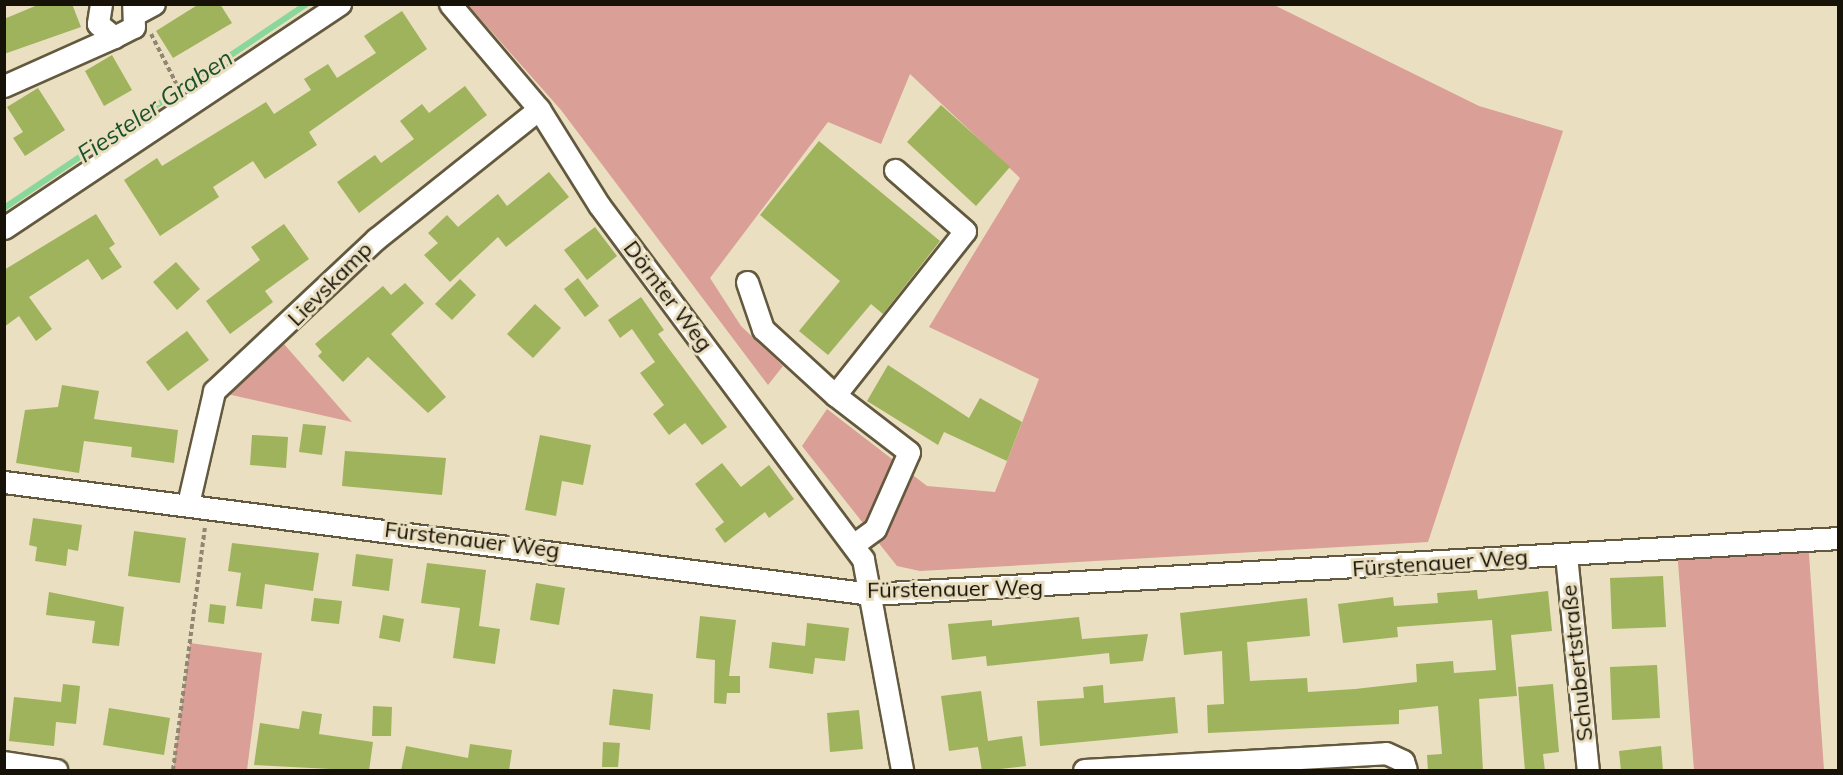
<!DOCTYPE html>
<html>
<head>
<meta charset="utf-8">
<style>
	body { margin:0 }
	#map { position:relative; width:1843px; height:775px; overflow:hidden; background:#eadfc0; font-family:Mulish,sans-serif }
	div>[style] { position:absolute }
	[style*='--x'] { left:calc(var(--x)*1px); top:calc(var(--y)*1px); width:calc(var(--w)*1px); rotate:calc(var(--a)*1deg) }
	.green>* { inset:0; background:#da9f96 }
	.stream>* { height:6px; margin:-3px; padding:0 3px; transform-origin:3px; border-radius:3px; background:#8ad79b }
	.building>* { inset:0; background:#9fb25c }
	.path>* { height:4px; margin-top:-2px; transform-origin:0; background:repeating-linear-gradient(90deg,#8f8771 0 4.5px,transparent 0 7.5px) }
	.roads { filter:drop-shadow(2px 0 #63593e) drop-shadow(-2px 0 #63593e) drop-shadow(0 2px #63593e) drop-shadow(0 -2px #63593e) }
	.minor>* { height:21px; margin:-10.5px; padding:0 10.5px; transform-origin:10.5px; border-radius:10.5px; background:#fff }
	span { translate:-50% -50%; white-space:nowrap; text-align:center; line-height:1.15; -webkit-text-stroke:6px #eadfc0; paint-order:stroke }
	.street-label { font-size:22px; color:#161208 }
	.water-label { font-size:24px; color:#1a512a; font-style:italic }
	.frame { position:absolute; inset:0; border:6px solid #161208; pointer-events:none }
</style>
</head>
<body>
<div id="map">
	<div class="green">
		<div style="clip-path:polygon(468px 5px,1274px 5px,1479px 106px,1563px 131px,1428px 542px,920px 571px,897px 566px,802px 446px,827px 409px,927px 486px,995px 492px,1039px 379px,929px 327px,1020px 178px,910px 74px,881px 144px,828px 122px,710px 278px,741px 326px,783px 366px,768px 385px,561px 110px)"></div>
		<div style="clip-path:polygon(277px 336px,352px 422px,214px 391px)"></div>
		<div style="clip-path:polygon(1808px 540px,1824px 770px,1694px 770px,1677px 549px)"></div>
		<div style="clip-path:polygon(190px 643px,262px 653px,247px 770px,173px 770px)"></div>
	</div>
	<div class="stream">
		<div style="--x:4;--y:208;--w:364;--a:-34"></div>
	</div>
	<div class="building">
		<div style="clip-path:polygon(40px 4px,72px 4px,81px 27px,4px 54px,4px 19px)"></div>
		<div style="clip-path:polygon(199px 4px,220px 4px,232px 23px,173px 58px,156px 31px)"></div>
		<div style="clip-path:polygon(402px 11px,427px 49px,309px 132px,317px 145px,265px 179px,253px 161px,213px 187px,219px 197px,160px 236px,124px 180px,157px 158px,162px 166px,266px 102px,274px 114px,311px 90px,304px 79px,328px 64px,337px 78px,376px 53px,364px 36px)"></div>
		<div style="clip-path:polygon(112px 55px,132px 90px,104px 106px,85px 71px)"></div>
		<div style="clip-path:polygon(465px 86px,487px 115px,359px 213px,337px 182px,375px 155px,381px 163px,414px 139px,400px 121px,422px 104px,429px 113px)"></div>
		<div style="clip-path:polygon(38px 88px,65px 130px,25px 156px,13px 138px,23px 132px,7px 107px)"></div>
		<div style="clip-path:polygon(941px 105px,1010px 167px,976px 206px,907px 142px)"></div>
		<div style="clip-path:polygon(819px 141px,940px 241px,883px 314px,871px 304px,828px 355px,799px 331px,840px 281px,760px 215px)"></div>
		<div style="clip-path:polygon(549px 172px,569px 197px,506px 247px,498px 237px,450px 282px,424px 255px,438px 243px,428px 233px,447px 215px,458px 227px,498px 194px,507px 206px)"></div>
		<div style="clip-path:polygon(96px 214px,115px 244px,109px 248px,122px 267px,102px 280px,88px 259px,29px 297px,52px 329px,36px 341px,19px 316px,4px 327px,4px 270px)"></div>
		<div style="clip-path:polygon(284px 224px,309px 259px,265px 291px,273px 302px,230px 334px,206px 301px,260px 260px,251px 247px)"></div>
		<div style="clip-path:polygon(595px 227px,617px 256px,587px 280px,564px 250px)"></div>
		<div style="clip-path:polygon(176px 262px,200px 289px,177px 310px,153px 282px)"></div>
		<div style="clip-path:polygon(578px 278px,599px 306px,585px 317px,564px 289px)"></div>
		<div style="clip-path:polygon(460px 279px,476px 295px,452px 320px,435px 304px)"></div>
		<div style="clip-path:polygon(405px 283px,424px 303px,391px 334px,446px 397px,428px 413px,368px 357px,343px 382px,318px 356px,322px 352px,315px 344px,383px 286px,391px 295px)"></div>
		<div style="clip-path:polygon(641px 297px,664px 330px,658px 334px,727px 427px,702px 445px,685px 423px,669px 435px,653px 414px,664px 405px,640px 373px,655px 362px,632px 329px,620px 338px,608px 320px)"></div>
		<div style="clip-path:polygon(535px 304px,561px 328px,533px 358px,507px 334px)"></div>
		<div style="clip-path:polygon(187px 331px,209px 360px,168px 391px,146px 362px)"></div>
		<div style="clip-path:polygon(888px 365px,969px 418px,980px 398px,1022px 422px,1007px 461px,944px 432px,938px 445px,867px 401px)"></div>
		<div style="clip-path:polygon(62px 385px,99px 391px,94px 419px,178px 430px,174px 463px,131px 457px,132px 447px,84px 441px,79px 473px,16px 463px,25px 410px,58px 407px)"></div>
		<div style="clip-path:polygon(303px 424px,326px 426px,322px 455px,299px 452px)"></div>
		<div style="clip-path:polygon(252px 435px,288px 437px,286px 468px,250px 465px)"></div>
		<div style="clip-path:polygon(540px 435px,591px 445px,583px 485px,562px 481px,556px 516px,525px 510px)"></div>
		<div style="clip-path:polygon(345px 451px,446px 458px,442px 495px,342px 486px)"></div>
		<div style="clip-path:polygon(722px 463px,741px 487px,769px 465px,794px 499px,769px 518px,765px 512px,725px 543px,715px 529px,724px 522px,695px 484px)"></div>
		<div style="clip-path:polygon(33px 518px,82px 525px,78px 551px,68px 549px,66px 566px,35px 561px,37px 547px,29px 545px)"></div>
		<div style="clip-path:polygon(134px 531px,186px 538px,180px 583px,128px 576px)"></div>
		<div style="clip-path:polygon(232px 543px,319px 553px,313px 591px,265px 584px,262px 609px,236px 606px,241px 573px,228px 571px)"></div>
		<div style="clip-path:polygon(356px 554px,393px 559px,389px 591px,352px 586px)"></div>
		<div style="clip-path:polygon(427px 563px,486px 570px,479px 626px,500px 629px,495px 664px,453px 658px,460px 608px,421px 603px)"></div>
		<div style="clip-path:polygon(1663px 576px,1666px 627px,1612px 629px,1610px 578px)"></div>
		<div style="clip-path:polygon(536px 583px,565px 588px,559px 625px,530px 620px)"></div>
		<div style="clip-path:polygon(1477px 590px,1478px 599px,1548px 591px,1552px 631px,1511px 635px,1517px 696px,1479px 699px,1483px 771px,1428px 771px,1427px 755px,1442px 754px,1438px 706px,1399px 710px,1399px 724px,1208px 733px,1207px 705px,1224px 704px,1222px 651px,1184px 655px,1180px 613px,1307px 598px,1310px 636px,1247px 642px,1250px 681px,1307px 678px,1308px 692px,1355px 689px,1417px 682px,1416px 664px,1453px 661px,1454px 673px,1496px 670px,1492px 620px,1397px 627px,1398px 637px,1343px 643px,1338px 604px,1393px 597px,1394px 606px,1438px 603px,1437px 593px)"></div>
		<div style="clip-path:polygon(49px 592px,124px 607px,119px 646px,92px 643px,95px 621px,46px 615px)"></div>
		<div style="clip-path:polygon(314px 598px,342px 601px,339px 624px,311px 621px)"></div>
		<div style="clip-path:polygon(210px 604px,226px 606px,224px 624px,208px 622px)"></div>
		<div style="clip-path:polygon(383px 615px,404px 619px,400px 642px,379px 638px)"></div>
		<div style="clip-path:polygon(700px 616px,736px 620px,729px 676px,740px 676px,740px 693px,727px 693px,726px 704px,714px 703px,715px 660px,696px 658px)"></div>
		<div style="clip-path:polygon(1079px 617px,1082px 639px,1148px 634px,1143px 661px,1110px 664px,1109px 653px,987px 666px,986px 656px,952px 660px,948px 624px,992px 620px,992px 626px)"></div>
		<div style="clip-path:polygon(807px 623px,849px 628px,845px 661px,815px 658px,813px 674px,769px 668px,772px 642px,805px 646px)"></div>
		<div style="clip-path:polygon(1657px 665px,1660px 718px,1612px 720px,1610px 667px)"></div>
		<div style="clip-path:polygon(63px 684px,80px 686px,76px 724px,56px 722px,54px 746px,9px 741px,14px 697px,61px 702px)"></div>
		<div style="clip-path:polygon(1553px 684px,1559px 752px,1543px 754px,1545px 771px,1525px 771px,1518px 687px)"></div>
		<div style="clip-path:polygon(1103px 685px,1104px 703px,1175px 697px,1178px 733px,1040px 746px,1037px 701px,1084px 698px,1083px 687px)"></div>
		<div style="clip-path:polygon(613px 689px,653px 694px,650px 730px,609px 725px)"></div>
		<div style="clip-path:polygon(981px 691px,988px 741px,1022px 736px,1026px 766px,982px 771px,978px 747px,949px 751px,941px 696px)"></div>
		<div style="clip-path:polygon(373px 706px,392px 707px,391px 736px,372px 736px)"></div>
		<div style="clip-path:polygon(109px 708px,170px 718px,164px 755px,103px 745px)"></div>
		<div style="clip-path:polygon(859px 710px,863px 749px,830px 752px,827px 713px)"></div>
		<div style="clip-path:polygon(302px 711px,322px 714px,319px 734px,373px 742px,369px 771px,254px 765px,260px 723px,299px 729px)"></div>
		<div style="clip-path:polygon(603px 742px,620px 743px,618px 767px,602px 767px)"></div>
		<div style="clip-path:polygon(470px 744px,512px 750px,509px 771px,401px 771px,406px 746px,468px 758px)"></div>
		<div style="clip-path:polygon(1661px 746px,1663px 771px,1621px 771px,1619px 751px)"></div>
	</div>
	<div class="path">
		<div style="--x:151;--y:34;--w:62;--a:63"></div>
		<div style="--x:173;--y:770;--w:244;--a:-82.5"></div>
	</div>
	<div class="roads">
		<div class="minor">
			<div style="--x:101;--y:4;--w:20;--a:99"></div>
			<div style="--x:98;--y:24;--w:21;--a:39"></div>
			<div style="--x:114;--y:37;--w:22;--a:-27"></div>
			<div style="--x:134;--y:27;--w:23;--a:-92"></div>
			<div style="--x:450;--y:4;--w:138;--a:49.7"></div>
			<div style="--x:539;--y:109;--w:113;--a:58"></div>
			<div style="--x:599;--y:205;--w:442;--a:53.3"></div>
			<div style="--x:863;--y:559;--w:215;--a:79.5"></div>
			<div style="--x:137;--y:13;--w:19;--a:-28"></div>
			<div style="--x:4;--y:86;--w:120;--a:-24"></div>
			<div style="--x:4;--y:228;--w:404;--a:-33.7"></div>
			<div style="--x:747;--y:282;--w:50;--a:71.2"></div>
			<div style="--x:763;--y:329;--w:98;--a:42.5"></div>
			<div style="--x:4;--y:482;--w:874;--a:7.36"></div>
			<div style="--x:871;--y:594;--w:969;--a:-3.31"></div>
			<div style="--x:188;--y:504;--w:116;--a:-77"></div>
			<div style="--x:214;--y:391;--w:222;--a:-43.2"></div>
			<div style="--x:376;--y:239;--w:208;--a:-38.6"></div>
			<div style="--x:853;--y:545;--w:27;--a:-36"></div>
			<div style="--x:875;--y:529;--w:84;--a:-66.2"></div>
			<div style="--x:909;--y:452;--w:93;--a:-142.4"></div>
			<div style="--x:835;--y:395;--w:209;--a:-51.6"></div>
			<div style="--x:965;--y:231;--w:93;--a:-138.9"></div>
			<div style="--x:1566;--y:555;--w:216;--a:84.2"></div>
			<div style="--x:4;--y:762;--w:53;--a:8.7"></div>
			<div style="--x:1084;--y:770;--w:302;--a:-3.2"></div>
			<div style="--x:1386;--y:753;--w:19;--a:25"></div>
			<div style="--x:1403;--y:761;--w:9;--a:72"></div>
		</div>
	</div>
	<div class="street-label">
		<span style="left:330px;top:284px;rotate:-45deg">Lievskamp</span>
		<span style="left:668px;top:296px;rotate:53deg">Dörnter Weg</span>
		<span style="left:472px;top:540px;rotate:7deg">Fürstenauer Weg</span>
		<span style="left:1440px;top:563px;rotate:-4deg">Fürstenauer Weg</span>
		<span style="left:955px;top:589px;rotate:-1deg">Fürstenauer Weg</span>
		<span style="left:1577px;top:663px;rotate:-96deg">Schubertstraße</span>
	</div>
	<div class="water-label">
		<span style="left:155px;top:106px;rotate:-34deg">Fiesteler Graben</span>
	</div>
	<div class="frame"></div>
</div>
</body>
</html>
